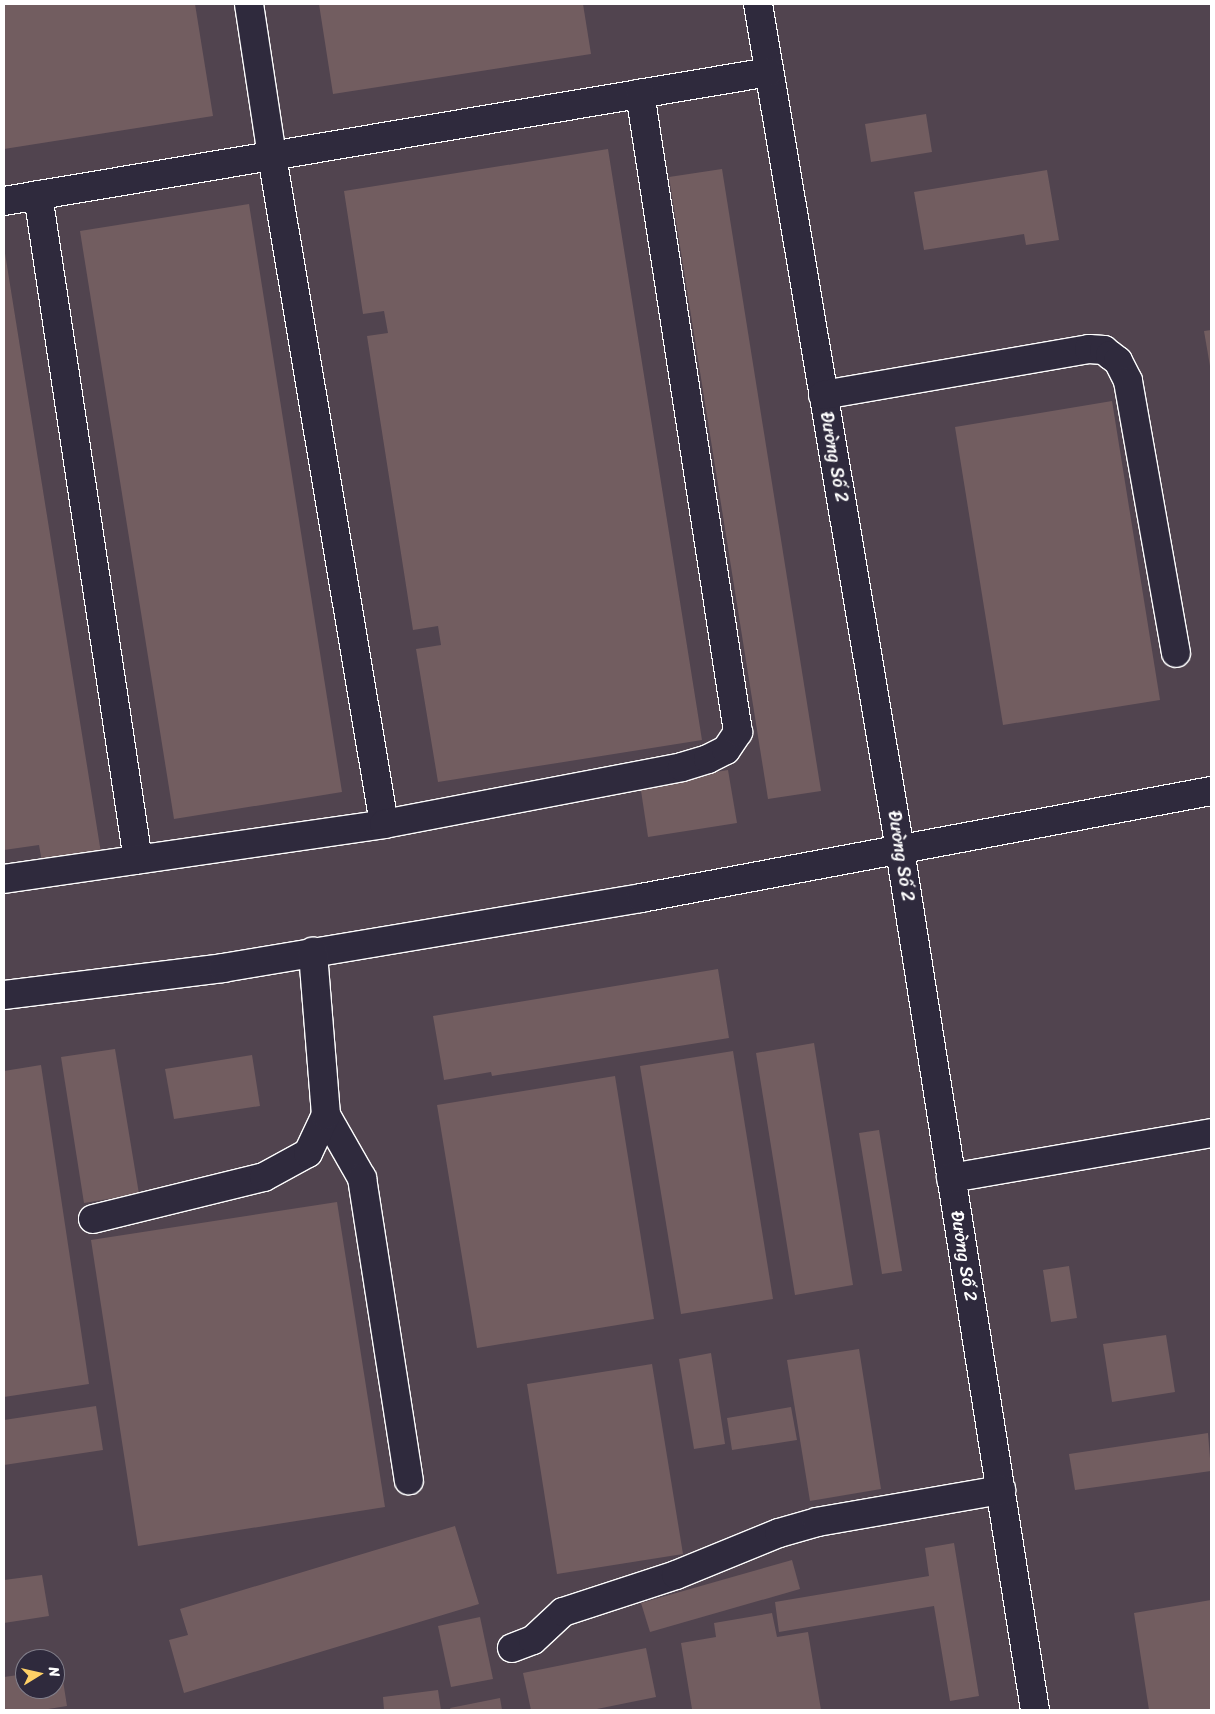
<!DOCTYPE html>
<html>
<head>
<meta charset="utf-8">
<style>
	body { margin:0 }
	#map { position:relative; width:1215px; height:1714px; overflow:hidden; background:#433948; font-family:Sriracha,sans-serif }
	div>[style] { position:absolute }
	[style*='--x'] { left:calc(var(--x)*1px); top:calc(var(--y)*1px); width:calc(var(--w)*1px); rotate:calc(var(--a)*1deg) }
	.built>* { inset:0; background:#51444f }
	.building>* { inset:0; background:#725d60 }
	.roads { filter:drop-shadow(1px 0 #fff) drop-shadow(-1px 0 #fff) drop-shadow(0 1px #fff) drop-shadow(0 -1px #fff) }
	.minor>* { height:28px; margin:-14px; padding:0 14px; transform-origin:14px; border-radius:14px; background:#2f2a3d }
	span { translate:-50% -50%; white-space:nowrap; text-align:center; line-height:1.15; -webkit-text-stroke:4px #2f2a3d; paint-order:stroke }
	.street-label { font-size:18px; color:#fff }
	.frame { position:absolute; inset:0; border:5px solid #fff; pointer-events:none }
	.north { position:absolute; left:15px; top:1649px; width:50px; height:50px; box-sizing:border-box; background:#2f2a3d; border:1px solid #827f8b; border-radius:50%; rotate:81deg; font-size:14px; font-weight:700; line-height:20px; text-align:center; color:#fff }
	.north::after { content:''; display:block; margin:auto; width:18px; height:22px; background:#ffd166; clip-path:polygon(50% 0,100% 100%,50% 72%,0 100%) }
</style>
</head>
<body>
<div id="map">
	<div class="built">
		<div style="clip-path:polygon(evenodd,4px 4px,1211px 4px,1211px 1710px,4px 1710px,4px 4px,25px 1659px,55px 1659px,55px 1689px,25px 1689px,25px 1659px)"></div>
	</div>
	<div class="building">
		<div style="clip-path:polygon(4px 4px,195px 4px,213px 116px,4px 149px)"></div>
		<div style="clip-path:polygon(319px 4px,583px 4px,591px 54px,333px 94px)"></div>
		<div style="clip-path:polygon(926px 114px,932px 152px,871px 162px,865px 124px)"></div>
		<div style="clip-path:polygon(608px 149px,702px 740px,438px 782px,416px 649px,441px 645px,438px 626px,413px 630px,367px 336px,388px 333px,384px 311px,363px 314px,344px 191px)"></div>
		<div style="clip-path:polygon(722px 169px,821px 791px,768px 799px,669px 177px)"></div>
		<div style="clip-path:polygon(1047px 170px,1059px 240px,1026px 245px,1024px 234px,924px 250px,914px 192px)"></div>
		<div style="clip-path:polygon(249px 204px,342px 792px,174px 819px,80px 231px)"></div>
		<div style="clip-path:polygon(4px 247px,101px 853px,42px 862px,39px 845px,4px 850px)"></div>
		<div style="clip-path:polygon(1211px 330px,1211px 366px,1210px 366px,1204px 331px)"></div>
		<div style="clip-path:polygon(1112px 401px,1160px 700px,1003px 725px,955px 427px)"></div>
		<div style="clip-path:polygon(728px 770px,737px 823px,648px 837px,640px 784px)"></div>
		<div style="clip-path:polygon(718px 969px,729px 1038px,492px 1076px,491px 1072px,444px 1080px,433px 1016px)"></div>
		<div style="clip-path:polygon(814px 1043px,853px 1285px,795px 1295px,756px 1053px)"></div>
		<div style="clip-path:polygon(115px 1049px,139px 1194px,84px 1203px,61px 1057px)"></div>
		<div style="clip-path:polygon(733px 1051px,773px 1299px,681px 1314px,640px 1066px)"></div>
		<div style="clip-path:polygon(252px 1055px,260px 1106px,174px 1119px,165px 1069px)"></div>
		<div style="clip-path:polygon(41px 1065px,89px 1384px,4px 1397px,4px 1071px)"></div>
		<div style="clip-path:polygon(615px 1076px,654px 1319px,477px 1348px,437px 1105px)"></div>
		<div style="clip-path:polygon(879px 1130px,902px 1271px,882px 1274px,859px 1133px)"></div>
		<div style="clip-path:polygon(337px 1202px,385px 1507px,138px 1546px,91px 1240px)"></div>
		<div style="clip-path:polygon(1069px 1266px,1077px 1318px,1051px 1322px,1043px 1270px)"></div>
		<div style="clip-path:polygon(1166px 1335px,1175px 1392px,1112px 1402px,1103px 1344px)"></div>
		<div style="clip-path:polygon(859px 1349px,881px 1489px,810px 1501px,787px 1360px)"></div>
		<div style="clip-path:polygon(711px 1353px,725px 1444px,694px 1449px,679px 1359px)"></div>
		<div style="clip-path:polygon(652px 1364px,683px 1554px,557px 1574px,527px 1384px)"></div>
		<div style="clip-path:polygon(96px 1406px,103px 1450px,4px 1465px,4px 1420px)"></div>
		<div style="clip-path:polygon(791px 1407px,797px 1440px,732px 1450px,727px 1418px)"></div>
		<div style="clip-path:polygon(1208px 1433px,1211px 1471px,1075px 1490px,1069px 1454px)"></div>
		<div style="clip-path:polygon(455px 1526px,479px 1604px,184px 1693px,169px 1640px,188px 1635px,180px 1609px)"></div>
		<div style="clip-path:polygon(954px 1543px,979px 1696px,950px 1701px,934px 1606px,779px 1632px,775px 1602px,929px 1576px,925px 1548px)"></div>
		<div style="clip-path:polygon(792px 1560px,800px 1589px,650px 1632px,641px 1603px)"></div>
		<div style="clip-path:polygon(42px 1575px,49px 1616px,4px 1623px,4px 1580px)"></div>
		<div style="clip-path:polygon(1211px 1600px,1211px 1710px,1149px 1710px,1134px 1613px)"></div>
		<div style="clip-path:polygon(772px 1613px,777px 1637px,808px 1632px,821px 1710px,692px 1709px,681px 1643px,716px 1637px,714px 1623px)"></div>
		<div style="clip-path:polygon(480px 1617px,493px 1679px,451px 1687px,438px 1626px)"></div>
		<div style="clip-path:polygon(646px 1648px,656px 1697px,592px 1710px,531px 1710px,523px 1673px)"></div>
		<div style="clip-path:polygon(61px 1668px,67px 1706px,42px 1710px,4px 1710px,4px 1677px,25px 1674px,25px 1689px,55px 1689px,55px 1669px)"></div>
		<div style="clip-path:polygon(438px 1690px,441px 1710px,384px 1710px,383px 1697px)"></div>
		<div style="clip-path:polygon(500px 1698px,502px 1710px,451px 1710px,450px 1708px)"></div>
	</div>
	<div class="roads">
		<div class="minor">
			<div style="--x:249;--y:4;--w:154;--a:81.4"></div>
			<div style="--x:272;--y:156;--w:677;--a:80.48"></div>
			<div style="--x:758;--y:4;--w:858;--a:80.47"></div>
			<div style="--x:900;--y:850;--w:871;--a:81.08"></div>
			<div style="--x:38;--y:195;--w:672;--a:81.45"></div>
			<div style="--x:4;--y:201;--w:776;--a:-9.57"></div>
			<div style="--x:823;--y:395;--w:270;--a:-9.8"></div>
			<div style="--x:1089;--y:349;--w:15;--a:4"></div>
			<div style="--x:1104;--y:350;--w:8;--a:40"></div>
			<div style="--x:1110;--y:355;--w:10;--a:37"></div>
			<div style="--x:1118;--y:361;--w:22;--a:63"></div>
			<div style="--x:1128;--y:381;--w:276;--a:80"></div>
			<div style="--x:4;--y:879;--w:384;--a:-8.2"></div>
			<div style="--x:384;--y:824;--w:303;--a:-10.8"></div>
			<div style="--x:682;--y:767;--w:27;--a:-17"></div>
			<div style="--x:708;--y:759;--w:20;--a:-27"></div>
			<div style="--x:726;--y:750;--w:22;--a:-56"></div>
			<div style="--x:738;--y:732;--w:646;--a:-98.72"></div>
			<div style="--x:4;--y:995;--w:221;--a:-7"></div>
			<div style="--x:223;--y:968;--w:424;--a:-9.5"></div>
			<div style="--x:641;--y:898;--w:580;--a:-10.63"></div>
			<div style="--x:326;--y:1115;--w:73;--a:60.3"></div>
			<div style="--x:362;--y:1178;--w:306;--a:81.2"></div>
			<div style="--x:951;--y:1178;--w:264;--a:-9.8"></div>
			<div style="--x:93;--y:1219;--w:176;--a:-13.8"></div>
			<div style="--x:264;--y:1177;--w:50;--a:-28.6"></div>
			<div style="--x:308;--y:1153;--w:42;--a:-64.7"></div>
			<div style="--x:326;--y:1115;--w:164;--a:-94.6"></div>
			<div style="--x:512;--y:1648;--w:22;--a:-21"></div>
			<div style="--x:533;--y:1640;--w:41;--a:-43"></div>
			<div style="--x:563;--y:1612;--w:119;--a:-18.1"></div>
			<div style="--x:676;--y:1575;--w:111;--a:-22.2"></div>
			<div style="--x:779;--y:1533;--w:40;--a:-16"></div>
			<div style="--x:817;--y:1522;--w:187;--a:-9.9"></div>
		</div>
	</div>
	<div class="street-label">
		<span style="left:834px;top:457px;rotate:80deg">Đường Số 2</span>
		<span style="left:901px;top:856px;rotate:81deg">Đường Số 2</span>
		<span style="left:964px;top:1256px;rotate:81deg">Đường Số 2</span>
	</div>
	<div class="frame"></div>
	<div class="north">N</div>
</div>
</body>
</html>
